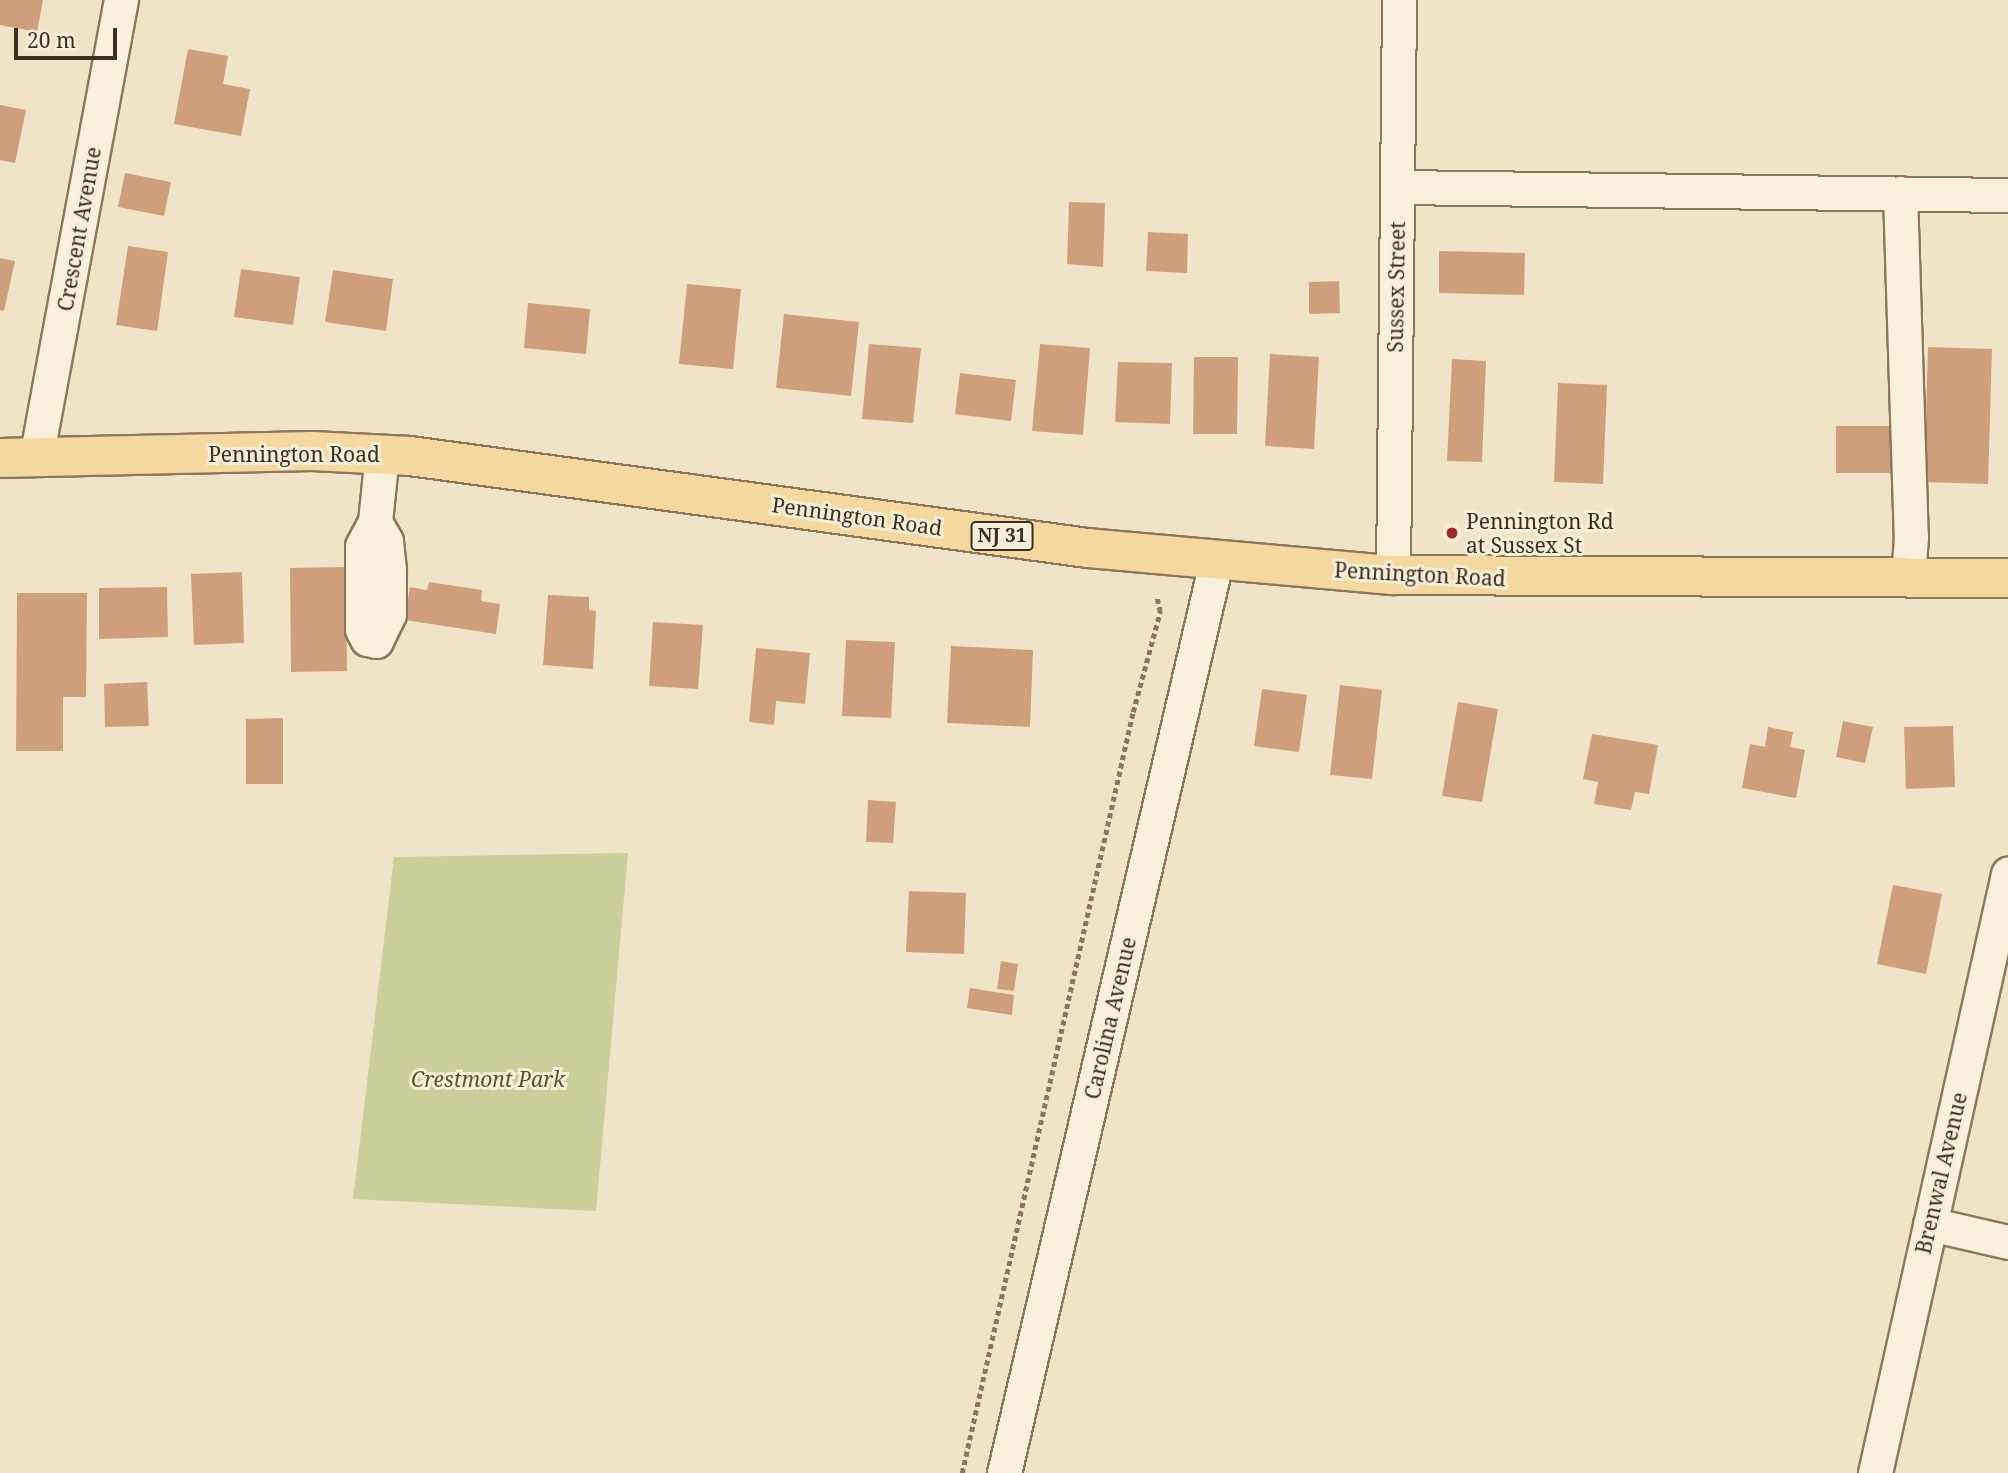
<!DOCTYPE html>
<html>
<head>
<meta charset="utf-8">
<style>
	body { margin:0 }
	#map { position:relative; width:2008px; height:1473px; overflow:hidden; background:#f0e4c8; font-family:"Noto Serif",serif }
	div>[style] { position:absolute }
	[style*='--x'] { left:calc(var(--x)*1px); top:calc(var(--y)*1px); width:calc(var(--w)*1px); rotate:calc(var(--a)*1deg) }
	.green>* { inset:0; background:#c9cf9b }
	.building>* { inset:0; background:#cf9f7d }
	.path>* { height:4.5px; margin-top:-2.25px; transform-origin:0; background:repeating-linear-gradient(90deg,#8d765c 0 5px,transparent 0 8.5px) }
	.roads { filter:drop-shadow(2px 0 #8d765c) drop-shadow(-2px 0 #8d765c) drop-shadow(0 2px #8d765c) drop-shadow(0 -2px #8d765c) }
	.minor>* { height:33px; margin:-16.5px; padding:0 16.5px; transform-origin:16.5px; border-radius:16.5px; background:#faf1dc }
	.major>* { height:38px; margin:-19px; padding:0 19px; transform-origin:19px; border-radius:19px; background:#f3d9a0 }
	.dots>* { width:19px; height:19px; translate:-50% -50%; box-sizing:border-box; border:4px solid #f7eed8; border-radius:50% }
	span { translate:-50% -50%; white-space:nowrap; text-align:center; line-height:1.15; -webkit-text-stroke:6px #f7eed8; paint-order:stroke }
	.shield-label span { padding:2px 5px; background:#f7eed8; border:2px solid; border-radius:5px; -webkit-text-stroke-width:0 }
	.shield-label { font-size:19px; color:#3d2e20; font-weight:700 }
	.street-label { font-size:21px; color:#3d2e20 }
	.poi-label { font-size:21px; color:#3d2e20 }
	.left { translate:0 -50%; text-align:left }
	.park-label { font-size:21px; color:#4d5a26; font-style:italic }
	.scale { position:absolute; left:14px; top:28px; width:103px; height:32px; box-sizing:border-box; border:4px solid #3d2e20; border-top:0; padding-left:9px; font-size:21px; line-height:24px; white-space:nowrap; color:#3d2e20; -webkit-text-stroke:5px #f7eed8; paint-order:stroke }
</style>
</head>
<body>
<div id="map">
	<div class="green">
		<div style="clip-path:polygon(628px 853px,596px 1211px,353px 1199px,394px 857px)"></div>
	</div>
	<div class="building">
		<div style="clip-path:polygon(0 0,43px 0,37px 32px,0 25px)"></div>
		<div style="clip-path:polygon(188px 49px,228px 56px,223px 84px,250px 89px,241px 136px,174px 124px)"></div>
		<div style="clip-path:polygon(0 105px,26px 110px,15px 163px,0 160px)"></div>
		<div style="clip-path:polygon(125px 173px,171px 182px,164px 216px,118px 207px)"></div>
		<div style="clip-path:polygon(1069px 202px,1105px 203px,1103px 267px,1067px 264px)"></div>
		<div style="clip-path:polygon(1148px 232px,1188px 234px,1187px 273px,1146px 271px)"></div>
		<div style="clip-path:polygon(128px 246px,168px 252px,157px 331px,116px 325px)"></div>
		<div style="clip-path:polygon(1439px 251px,1525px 253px,1524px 295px,1439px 293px)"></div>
		<div style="clip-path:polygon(0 258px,15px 261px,4px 311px,0 310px)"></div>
		<div style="clip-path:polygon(241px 269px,300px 277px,293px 325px,234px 317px)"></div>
		<div style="clip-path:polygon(333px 270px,393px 279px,386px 331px,325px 322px)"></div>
		<div style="clip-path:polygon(1339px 281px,1340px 313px,1309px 314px,1309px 282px)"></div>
		<div style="clip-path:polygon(687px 284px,741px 289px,733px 369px,679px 364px)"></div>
		<div style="clip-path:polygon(528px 303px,590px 309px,586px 354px,524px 348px)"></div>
		<div style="clip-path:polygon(784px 314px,859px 322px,851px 396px,776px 388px)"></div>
		<div style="clip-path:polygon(869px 344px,921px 348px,913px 423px,862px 419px)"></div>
		<div style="clip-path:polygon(1040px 344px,1090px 348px,1083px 435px,1032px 431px)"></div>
		<div style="clip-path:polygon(1928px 347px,1992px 349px,1988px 484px,1924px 482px)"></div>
		<div style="clip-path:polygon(1270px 354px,1319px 357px,1314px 449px,1265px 446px)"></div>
		<div style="clip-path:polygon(1194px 357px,1238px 357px,1237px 434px,1193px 434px)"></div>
		<div style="clip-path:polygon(1452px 359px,1486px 361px,1482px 462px,1447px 461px)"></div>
		<div style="clip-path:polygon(1118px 362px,1172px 363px,1170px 424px,1115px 422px)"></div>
		<div style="clip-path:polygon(960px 373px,1016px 380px,1011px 421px,955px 414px)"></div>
		<div style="clip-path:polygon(1558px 383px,1607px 385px,1603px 484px,1554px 482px)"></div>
		<div style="clip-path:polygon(1836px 426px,1890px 426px,1890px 473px,1836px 473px)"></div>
		<div style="clip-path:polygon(346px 567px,347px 671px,291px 672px,290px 568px)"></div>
		<div style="clip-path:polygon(242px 572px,244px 643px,194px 645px,191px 574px)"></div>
		<div style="clip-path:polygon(429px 582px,482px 590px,481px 601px,500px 604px,496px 634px,405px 620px,410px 587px,427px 590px)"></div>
		<div style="clip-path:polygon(167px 587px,168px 637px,99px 639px,99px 588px)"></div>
		<div style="clip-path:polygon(17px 593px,87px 593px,86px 697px,63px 697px,63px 751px,16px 751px)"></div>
		<div style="clip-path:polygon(548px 595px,589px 597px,589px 610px,596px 611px,593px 669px,543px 665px)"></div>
		<div style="clip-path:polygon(653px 622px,703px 625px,698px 689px,649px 686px)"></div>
		<div style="clip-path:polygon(846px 640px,895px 642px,891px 718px,842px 716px)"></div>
		<div style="clip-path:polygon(951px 646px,1033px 650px,1030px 727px,947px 723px)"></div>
		<div style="clip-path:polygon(756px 648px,810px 653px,805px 704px,776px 701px,774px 725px,749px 722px)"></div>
		<div style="clip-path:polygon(147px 682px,149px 726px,105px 727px,104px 684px)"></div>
		<div style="clip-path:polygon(1340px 685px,1382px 690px,1372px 779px,1330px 775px)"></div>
		<div style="clip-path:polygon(1262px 689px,1307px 695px,1299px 752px,1254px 746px)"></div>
		<div style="clip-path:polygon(1458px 702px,1498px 709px,1482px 802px,1442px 796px)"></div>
		<div style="clip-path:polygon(283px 718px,283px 784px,246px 784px,246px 719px)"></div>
		<div style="clip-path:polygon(1843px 721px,1873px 727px,1865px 763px,1836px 757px)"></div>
		<div style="clip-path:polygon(1953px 726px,1955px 787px,1906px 789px,1904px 727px)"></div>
		<div style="clip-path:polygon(1768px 727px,1793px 732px,1790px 747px,1805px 750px,1796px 798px,1742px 788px,1750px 744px,1765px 747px)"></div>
		<div style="clip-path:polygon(1592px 734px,1658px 745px,1649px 794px,1635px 792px,1631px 810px,1594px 804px,1598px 782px,1583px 779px)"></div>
		<div style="clip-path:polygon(868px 800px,896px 802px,893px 843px,866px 842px)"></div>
		<div style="clip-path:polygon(1893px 885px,1942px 894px,1926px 974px,1877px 964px)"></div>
		<div style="clip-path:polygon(909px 891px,966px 893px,964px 954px,906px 952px)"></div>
		<div style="clip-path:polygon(1001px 961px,1018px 964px,1014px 991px,997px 989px)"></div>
		<div style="clip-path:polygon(970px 988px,1014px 995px,1012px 1015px,967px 1008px)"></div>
	</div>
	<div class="path">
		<div style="--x:962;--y:1473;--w:780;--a:-77.34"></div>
		<div style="--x:1133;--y:712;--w:104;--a:-74.9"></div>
		<div style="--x:1160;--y:612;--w:14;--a:-102"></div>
	</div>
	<div class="roads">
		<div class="minor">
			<div style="--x:1397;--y:187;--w:611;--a:0.75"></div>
			<div style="--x:1900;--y:193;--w:344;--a:88.2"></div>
			<div style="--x:1911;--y:537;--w:41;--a:94.2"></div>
			<div style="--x:36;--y:458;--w:466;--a:-79.5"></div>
			<div style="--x:375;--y:522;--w:22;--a:60"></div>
			<div style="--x:386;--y:541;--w:30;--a:84"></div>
			<div style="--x:389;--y:571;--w:43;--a:90"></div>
			<div style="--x:389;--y:614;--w:30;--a:116"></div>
			<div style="--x:376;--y:641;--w:9;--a:-167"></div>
			<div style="--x:367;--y:639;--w:11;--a:-117"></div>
			<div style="--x:362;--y:629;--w:83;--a:-90"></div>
			<div style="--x:362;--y:546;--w:27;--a:-62"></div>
			<div style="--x:375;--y:522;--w:69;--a:-84.2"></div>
			<div style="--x:1393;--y:575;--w:575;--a:-89.4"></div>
			<div style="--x:1930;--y:1224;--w:80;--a:13"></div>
			<div style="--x:1004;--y:1473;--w:935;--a:-76.9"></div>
			<div style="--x:1875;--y:1473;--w:614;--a:-77.48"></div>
		</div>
		<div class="major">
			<div style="--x:0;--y:458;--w:312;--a:-1.3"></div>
			<div style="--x:312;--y:451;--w:98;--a:2.9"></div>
			<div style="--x:410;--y:456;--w:684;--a:7.73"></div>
			<div style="--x:1088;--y:548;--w:306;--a:5.1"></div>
			<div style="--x:1393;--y:575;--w:615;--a:0.28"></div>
		</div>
	</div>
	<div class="dots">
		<div style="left:1452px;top:533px;background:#9e2a2b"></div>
	</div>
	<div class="shield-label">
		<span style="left:1002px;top:536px">NJ 31</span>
	</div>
	<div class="street-label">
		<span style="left:79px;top:229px;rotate:-80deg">Crescent Avenue</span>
		<span style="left:1396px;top:287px;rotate:-89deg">Sussex Street</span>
		<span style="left:294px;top:454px">Pennington Road</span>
		<span style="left:857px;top:516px;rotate:8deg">Pennington Road</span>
		<span style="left:1420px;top:574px;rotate:3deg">Pennington Road</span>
		<span style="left:1110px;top:1018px;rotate:-77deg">Carolina Avenue</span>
		<span style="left:1941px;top:1173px;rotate:-77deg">Brenwal Avenue</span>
	</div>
	<div class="poi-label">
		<span class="left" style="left:1466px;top:533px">Pennington Rd<br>at Sussex St</span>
	</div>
	<div class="park-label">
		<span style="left:488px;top:1079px">Crestmont Park</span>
	</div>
	<div class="scale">20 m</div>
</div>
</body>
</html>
